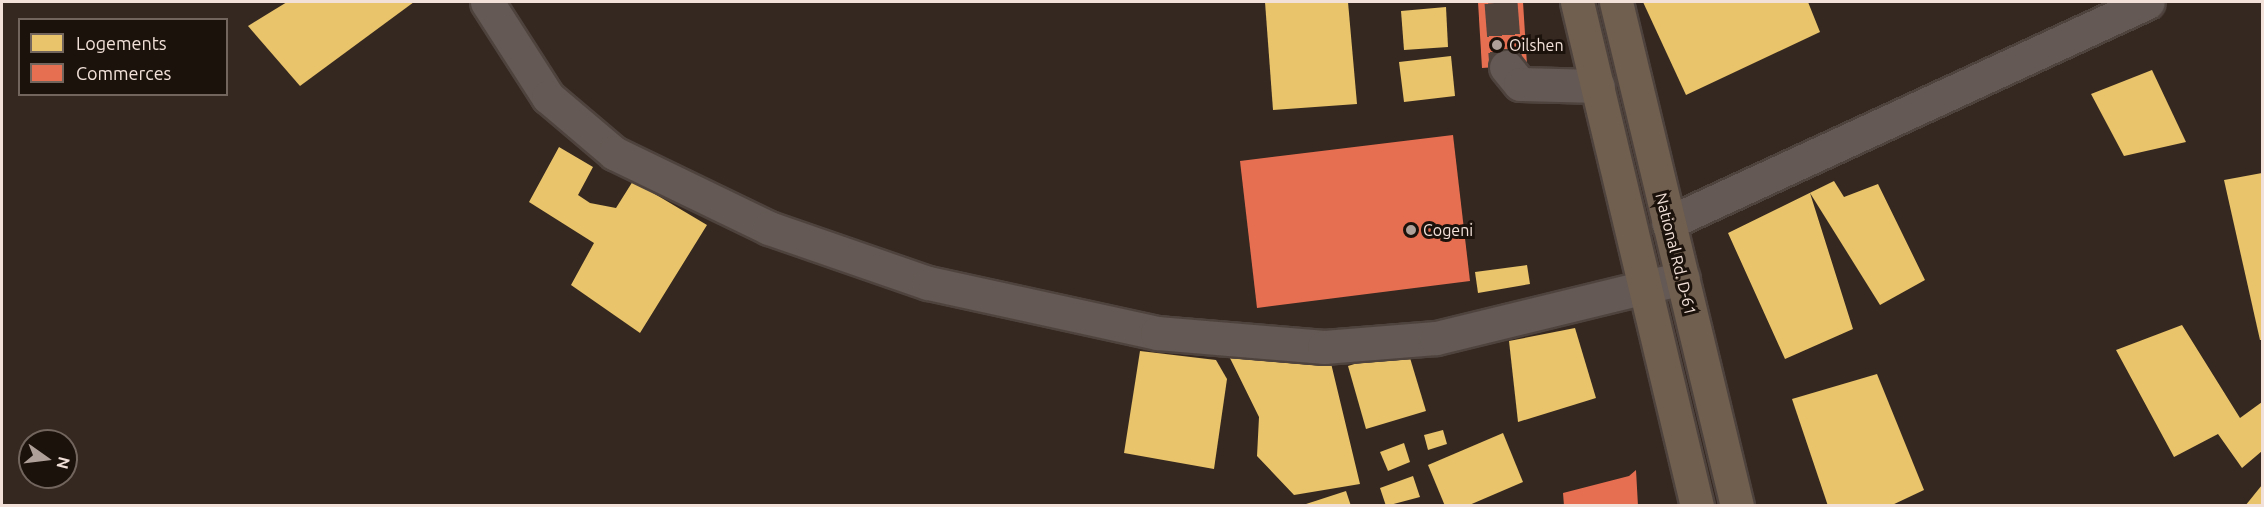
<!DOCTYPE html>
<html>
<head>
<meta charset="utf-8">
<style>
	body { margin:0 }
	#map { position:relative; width:2264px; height:507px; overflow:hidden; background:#352821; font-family:Ubuntu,sans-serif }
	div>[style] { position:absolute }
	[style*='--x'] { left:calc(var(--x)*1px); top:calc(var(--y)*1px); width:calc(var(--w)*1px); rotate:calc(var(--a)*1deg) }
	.homes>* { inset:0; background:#e9c46a }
	.shops>* { inset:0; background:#e76f51 }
	.minor-tunnel>* { height:33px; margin-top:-16.5px; transform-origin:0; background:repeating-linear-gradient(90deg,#51443d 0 33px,transparent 0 49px) }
	.roads { filter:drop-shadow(2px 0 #4f433e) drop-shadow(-2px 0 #4f433e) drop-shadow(0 2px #4f433e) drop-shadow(0 -2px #4f433e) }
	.minor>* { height:33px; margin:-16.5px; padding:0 16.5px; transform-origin:16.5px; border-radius:16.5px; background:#645954 }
	.highway>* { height:33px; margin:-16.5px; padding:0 16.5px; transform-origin:16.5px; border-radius:16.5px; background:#705f4f }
	.dots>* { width:16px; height:16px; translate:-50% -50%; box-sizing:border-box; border:3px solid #1c120c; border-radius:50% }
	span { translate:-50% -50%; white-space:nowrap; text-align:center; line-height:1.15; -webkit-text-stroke:6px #1c120c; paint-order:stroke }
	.poi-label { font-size:16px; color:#f1e1d9 }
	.left { translate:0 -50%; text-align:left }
	.street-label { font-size:16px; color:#f1e1d9 }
	.frame { position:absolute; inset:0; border:3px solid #f1e1d9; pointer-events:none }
	.legend { position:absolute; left:18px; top:18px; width:210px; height:78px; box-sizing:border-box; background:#1c120c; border:2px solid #71655e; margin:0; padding:8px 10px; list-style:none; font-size:18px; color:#f1e1d9 }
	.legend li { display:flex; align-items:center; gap:12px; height:30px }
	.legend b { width:30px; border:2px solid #71655e }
	.north { position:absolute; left:18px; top:429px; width:60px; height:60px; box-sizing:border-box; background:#1c120c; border:2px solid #71655e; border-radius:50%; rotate:104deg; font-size:16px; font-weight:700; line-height:24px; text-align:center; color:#f1e1d9 }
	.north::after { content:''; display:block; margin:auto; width:21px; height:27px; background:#afa099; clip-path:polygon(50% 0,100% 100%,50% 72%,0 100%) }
</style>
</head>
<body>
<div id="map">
	<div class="homes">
		<div style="clip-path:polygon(287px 2px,414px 2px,300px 86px,248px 26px)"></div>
		<div style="clip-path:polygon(1265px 2px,1348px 2px,1357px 104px,1273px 110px)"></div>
		<div style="clip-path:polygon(1643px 2px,1808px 2px,1820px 32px,1686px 95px)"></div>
		<div style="clip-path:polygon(1446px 7px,1448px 47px,1404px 50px,1401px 11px)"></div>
		<div style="clip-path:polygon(1451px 56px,1455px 96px,1404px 102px,1399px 62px)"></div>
		<div style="clip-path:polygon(2152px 70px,2186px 142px,2124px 156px,2091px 94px)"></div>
		<div style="clip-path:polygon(559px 147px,593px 167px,578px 195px,590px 203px,616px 208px,633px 181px,707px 225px,640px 333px,571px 285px,594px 243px,529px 202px)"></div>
		<div style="clip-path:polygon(2262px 173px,2262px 340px,2260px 340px,2224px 180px)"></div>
		<div style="clip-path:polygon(1834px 181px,1844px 197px,1878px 184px,1925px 280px,1880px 305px,1810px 193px,1853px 329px,1785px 359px,1728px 233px)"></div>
		<div style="clip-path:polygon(1527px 265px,1530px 284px,1478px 293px,1475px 272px)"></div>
		<div style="clip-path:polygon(2182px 325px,2240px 418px,2262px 402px,2262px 451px,2242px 468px,2218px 434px,2174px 457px,2116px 350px)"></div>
		<div style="clip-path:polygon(1575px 328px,1596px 398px,1518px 422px,1509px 341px)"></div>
		<div style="clip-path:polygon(1407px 348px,1426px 411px,1366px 429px,1348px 366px)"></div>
		<div style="clip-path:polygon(1226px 350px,1330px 359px,1360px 484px,1294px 495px,1257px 456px,1259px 417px)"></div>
		<div style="clip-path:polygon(1140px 351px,1216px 360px,1227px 379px,1214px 469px,1124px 453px)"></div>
		<div style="clip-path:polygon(1877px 374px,1924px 490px,1890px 506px,1828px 506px,1792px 399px)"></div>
		<div style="clip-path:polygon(1443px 430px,1447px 444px,1428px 450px,1424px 435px)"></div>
		<div style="clip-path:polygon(1503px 433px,1523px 482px,1467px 506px,1445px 506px,1428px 465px)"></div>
		<div style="clip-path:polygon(1404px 443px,1410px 462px,1388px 471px,1380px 452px)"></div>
		<div style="clip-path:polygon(1413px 476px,1420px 497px,1386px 506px,1380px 488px)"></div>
		<div style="clip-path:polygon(2262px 485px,2262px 506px,2245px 506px)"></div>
		<div style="clip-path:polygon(1346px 491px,1351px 506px,1303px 506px,1303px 505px)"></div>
	</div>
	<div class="shops">
		<div style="clip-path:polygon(1478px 2px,1523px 2px,1527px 65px,1482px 68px)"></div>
		<div style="clip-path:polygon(1453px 135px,1470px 281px,1257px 308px,1240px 161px)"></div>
		<div style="clip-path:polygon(1636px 470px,1638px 506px,1564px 506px,1563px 493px,1629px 476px)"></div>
	</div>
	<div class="minor-tunnel">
		<div style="--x:1501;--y:2;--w:65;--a:85.6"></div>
	</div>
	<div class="roads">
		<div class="minor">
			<div style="--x:487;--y:2;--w:113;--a:57.3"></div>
			<div style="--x:548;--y:97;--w:87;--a:40.3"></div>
			<div style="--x:614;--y:153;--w:172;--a:25.8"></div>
			<div style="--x:769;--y:228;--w:168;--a:19.1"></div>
			<div style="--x:928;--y:283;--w:234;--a:12.3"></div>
			<div style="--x:1157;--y:333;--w:168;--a:4.8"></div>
			<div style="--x:1324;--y:347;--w:112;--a:-4.6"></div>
			<div style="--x:1436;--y:338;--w:254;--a:-13.7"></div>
			<div style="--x:1506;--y:67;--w:22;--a:51"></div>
			<div style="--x:1520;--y:84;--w:78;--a:1.5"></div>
			<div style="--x:1668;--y:223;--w:528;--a:-24.72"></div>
		</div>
		<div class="highway">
			<div style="--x:1577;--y:2;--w:518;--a:76.61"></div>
			<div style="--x:1616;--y:2;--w:518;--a:76.5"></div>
		</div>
	</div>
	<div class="dots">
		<div style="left:1497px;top:45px;background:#afa099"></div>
		<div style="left:1411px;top:230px;background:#afa099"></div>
	</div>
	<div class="poi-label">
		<span class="left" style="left:1509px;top:45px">Oilshen</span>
		<span class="left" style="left:1423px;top:230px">Cogeni</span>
	</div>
	<div class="street-label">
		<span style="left:1676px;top:254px;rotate:76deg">National Rd. D-61</span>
	</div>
	<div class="frame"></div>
	<ul class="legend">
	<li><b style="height:16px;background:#e9c46a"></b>Logements</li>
	<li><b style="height:16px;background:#e76f51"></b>Commerces</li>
	</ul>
	<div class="north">N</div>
</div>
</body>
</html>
